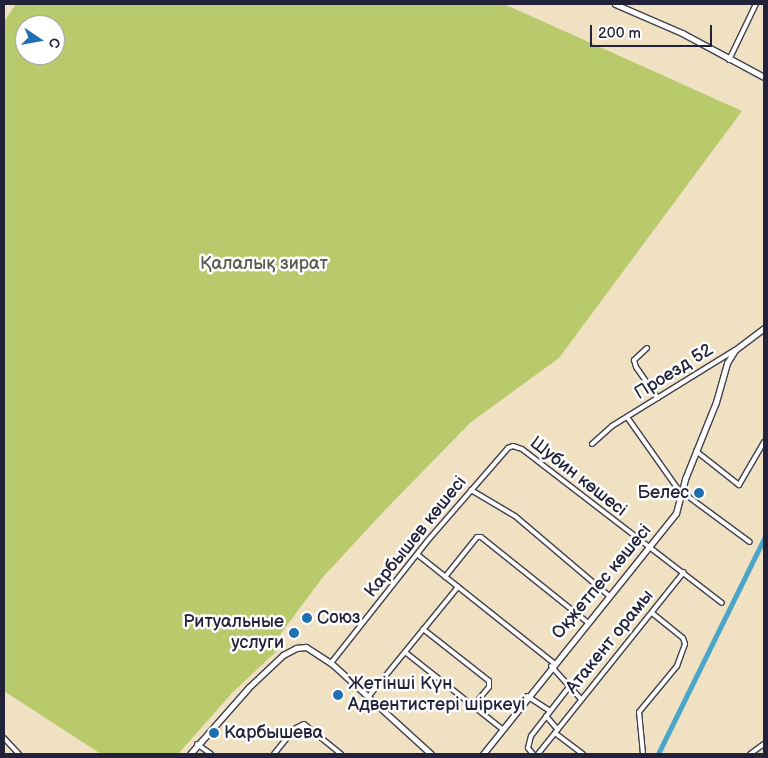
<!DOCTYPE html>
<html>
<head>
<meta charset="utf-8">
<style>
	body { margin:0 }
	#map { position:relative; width:768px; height:758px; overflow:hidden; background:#efe1c1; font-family:"Balsamiq Sans",sans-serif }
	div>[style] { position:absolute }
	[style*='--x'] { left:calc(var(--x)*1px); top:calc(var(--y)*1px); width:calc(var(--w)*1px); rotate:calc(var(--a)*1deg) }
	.green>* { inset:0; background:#b9ca6d }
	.canal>* { height:4.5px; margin:-2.25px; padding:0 2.25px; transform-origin:2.25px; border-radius:2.25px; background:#4aa5c8 }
	.roads { filter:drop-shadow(1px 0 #413f4f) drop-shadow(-1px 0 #413f4f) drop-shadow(0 1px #413f4f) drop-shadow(0 -1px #413f4f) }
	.minor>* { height:4px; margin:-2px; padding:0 2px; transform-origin:2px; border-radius:2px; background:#fff }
	.tertiary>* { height:5px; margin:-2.5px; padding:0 2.5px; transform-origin:2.5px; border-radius:2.5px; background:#fff }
	.dots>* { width:14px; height:14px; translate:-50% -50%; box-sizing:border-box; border:2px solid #fff; border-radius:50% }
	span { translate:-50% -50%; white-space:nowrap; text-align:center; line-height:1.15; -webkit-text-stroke:5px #fff; paint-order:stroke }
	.park-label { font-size:18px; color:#575d4c }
	.street-label { font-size:18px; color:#22223b }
	.poi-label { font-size:18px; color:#22223b }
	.right { translate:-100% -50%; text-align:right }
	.left { translate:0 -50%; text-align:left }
	.frame { position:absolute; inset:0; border:5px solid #22223b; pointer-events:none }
	.north { position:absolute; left:15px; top:15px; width:50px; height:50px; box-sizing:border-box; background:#fff; border:1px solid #a7a7b1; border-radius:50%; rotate:102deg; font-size:14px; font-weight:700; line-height:20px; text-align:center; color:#22223b }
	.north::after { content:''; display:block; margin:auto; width:18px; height:22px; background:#1f6fb2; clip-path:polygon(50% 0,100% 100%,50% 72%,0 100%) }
	.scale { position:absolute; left:590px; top:25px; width:122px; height:22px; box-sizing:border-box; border:2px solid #22223b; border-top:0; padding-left:6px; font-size:15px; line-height:18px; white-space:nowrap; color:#22223b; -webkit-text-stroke:4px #fff; paint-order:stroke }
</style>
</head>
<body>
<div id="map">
	<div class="green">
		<div style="clip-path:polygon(evenodd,16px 4px,504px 4px,742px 111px,559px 358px,471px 422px,386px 509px,323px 577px,276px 640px,281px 647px,232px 693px,178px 754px,101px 754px,4px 691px,4px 22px,16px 4px,25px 25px,55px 25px,55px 55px,25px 55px,25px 25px)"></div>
	</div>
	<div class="canal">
		<div style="--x:658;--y:754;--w:240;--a:-63.8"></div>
	</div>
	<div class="roads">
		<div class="minor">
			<div style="--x:729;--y:60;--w:62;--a:-64.3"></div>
			<div style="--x:647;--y:348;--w:18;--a:137"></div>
			<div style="--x:634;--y:360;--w:7;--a:74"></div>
			<div style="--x:636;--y:367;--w:38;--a:55"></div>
			<div style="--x:627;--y:417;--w:88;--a:54.7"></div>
			<div style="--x:678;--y:489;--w:89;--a:36.4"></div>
			<div style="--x:592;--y:444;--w:27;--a:-42"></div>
			<div style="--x:612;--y:426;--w:145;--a:-31.7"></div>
			<div style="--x:696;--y:451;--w:55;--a:38.3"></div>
			<div style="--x:739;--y:485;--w:50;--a:-59.8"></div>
			<div style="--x:471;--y:490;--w:51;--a:30.6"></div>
			<div style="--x:515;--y:516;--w:122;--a:40.3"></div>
			<div style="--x:418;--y:555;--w:174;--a:38.5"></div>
			<div style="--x:445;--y:577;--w:51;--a:-51.3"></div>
			<div style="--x:477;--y:537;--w:4;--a:0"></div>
			<div style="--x:481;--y:537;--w:136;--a:38.7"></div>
			<div style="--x:423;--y:629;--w:84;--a:38.2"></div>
			<div style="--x:489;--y:681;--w:6;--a:90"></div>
			<div style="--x:489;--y:687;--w:25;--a:130"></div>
			<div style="--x:405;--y:652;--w:124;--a:38.4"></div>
			<div style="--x:331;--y:663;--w:158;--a:-51.7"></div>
			<div style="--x:429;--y:539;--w:121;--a:-49"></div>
			<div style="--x:508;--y:448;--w:5;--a:-22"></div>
			<div style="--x:513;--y:446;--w:9;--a:18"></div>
			<div style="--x:522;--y:449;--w:252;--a:37.6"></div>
			<div style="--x:551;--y:666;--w:45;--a:47.7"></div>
			<div style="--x:369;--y:696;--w:141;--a:-50.8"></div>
			<div style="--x:527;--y:696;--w:27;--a:33"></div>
			<div style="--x:546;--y:716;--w:18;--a:49"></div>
			<div style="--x:555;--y:733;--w:35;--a:37"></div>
			<div style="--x:4;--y:738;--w:22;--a:47"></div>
			<div style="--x:197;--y:744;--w:17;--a:36"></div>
			<div style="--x:274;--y:754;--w:32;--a:-51"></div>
			<div style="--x:294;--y:729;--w:11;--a:-27"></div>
			<div style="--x:304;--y:724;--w:48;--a:39"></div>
			<div style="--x:533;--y:754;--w:8;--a:-130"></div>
			<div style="--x:528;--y:748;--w:12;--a:-76"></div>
			<div style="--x:531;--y:736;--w:62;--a:-52.2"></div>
			<div style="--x:538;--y:754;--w:233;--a:-51.3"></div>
			<div style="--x:643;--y:754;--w:42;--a:-95.4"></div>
			<div style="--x:639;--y:712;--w:60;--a:-50.4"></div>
			<div style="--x:677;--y:666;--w:23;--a:-70"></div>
			<div style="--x:685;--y:644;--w:6;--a:-108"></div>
			<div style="--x:683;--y:638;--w:40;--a:-141"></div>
			<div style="--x:750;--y:754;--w:17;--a:-36"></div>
		</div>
		<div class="tertiary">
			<div style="--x:615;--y:4;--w:73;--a:23.4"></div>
			<div style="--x:682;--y:33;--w:93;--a:28.2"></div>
			<div style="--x:190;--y:754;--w:89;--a:-48.6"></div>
			<div style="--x:249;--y:687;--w:47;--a:-43.3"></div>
			<div style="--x:283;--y:655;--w:15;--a:-28"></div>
			<div style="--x:296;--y:648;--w:10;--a:-6"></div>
			<div style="--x:306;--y:647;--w:30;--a:33"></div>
			<div style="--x:331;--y:663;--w:135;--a:42.3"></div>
			<div style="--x:483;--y:754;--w:309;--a:-51.3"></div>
			<div style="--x:676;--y:513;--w:35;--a:-75"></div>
			<div style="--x:685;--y:479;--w:83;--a:-68.1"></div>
			<div style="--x:716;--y:402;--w:41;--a:-74.2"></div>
			<div style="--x:727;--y:363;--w:15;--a:-58"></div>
			<div style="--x:735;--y:350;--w:36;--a:-37"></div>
		</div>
	</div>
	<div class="dots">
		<div style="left:699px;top:493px;background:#1f6fb2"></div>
		<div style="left:307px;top:618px;background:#1f6fb2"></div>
		<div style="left:294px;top:633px;background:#1f6fb2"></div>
		<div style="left:338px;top:695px;background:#1f6fb2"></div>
		<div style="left:214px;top:733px;background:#1f6fb2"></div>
	</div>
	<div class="park-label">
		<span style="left:264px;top:264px">Қалалық зират</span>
	</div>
	<div class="street-label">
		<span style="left:674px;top:372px;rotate:-32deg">Проезд 52</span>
		<span style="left:578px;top:477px;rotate:38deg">Шубин көшесі</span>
		<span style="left:416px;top:537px;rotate:-51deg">Карбышев көшесі</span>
		<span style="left:602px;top:582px;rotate:-50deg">Оқжетпес көшесі</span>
		<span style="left:610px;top:642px;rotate:-51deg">Атакент орамы</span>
	</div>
	<div class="poi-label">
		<span class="right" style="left:689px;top:493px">Белес</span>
		<span class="left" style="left:317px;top:618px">Союз</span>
		<span class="right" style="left:284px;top:633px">Ритуальные<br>услуги</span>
		<span class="left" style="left:348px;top:695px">Жетінші Күн<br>Адвентистері шіркеуі</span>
		<span class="left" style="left:224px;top:733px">Карбышева</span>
	</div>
	<div class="frame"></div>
	<div class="north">С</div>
	<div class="scale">200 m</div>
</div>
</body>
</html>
